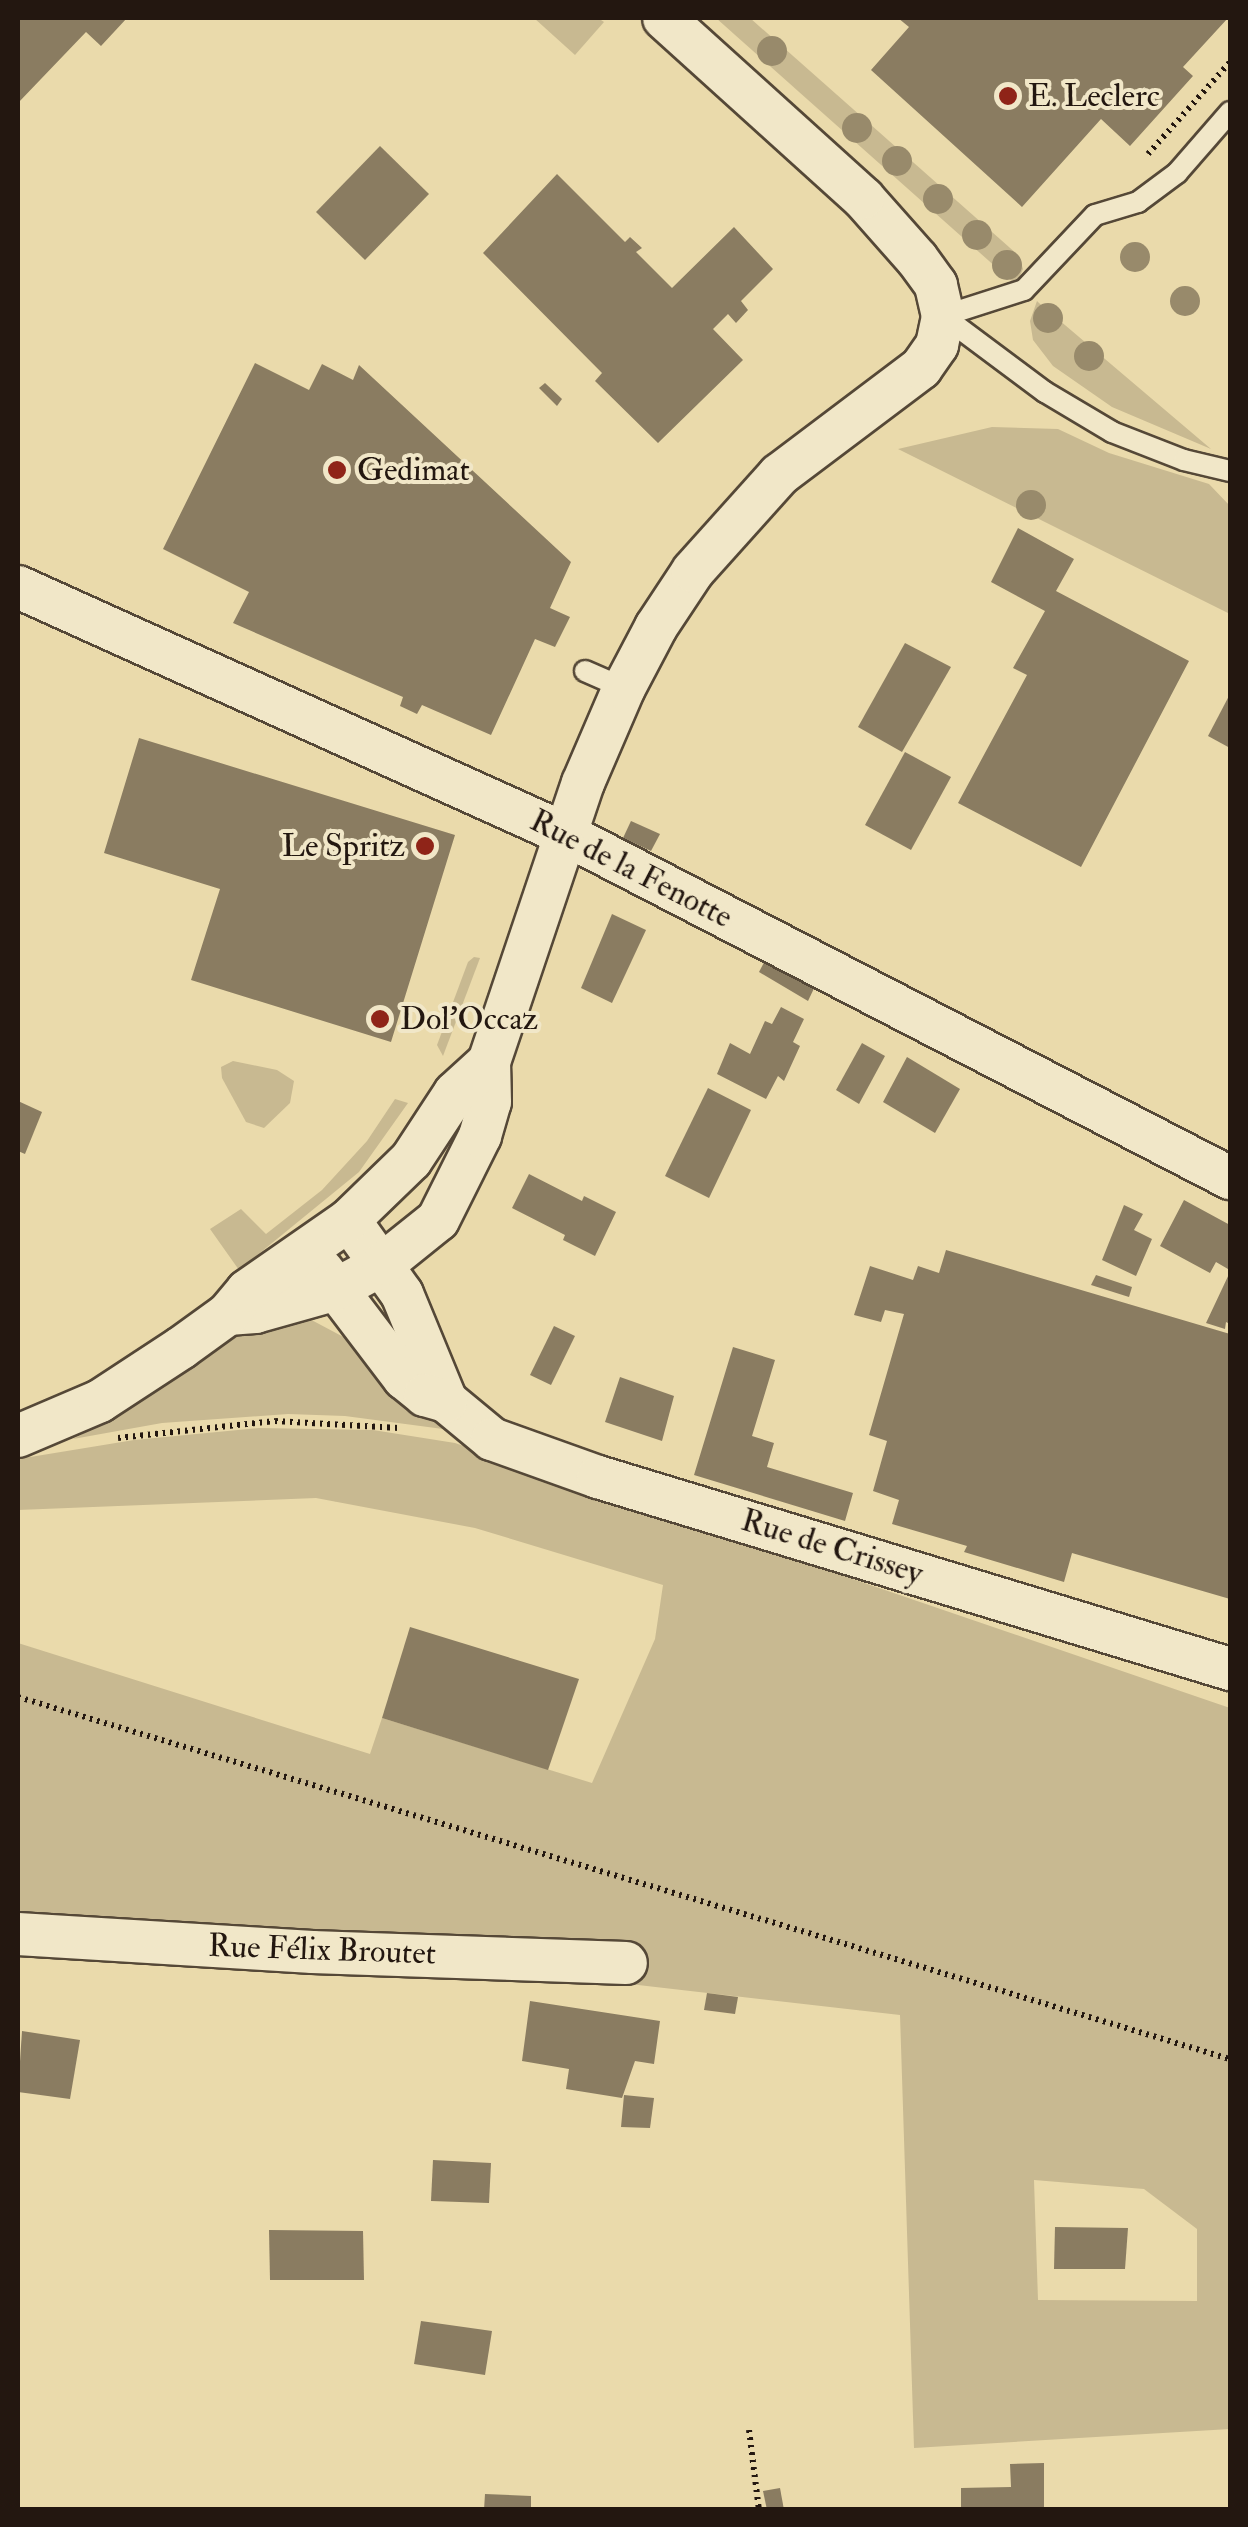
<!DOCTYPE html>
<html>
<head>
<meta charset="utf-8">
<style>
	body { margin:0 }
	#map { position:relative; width:1248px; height:2527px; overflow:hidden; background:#eadaab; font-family:"IM FELL Double Pica",serif }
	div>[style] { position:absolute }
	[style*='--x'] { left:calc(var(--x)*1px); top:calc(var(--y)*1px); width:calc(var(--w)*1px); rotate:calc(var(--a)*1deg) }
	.green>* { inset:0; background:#c8b991 }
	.building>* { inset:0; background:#8a7c61 }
	.path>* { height:6px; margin-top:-3px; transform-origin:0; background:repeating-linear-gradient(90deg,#231710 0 2.5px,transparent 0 7.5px) }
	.roads { filter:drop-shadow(2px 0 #554837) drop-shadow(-2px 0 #554837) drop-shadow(0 2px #554837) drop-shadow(0 -2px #554837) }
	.service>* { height:20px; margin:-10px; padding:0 10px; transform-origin:10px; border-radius:10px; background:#f1e7c8 }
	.minor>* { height:42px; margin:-21px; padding:0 21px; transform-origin:21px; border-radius:21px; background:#f1e7c8 }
	.trees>* { width:30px; height:30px; margin:-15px; border-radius:50%; background:#988a6b }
	.dots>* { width:28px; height:28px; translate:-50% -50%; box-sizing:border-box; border:5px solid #f1e7c8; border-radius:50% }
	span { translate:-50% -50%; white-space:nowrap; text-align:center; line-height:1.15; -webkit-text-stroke:8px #f1e7c8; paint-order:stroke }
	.poi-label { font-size:32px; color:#231710 }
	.left { translate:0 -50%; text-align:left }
	.right { translate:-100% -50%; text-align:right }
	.street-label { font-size:32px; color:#231710 }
	.frame { position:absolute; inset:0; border:20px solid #231710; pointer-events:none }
</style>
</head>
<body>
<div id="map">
	<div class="green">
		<div style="clip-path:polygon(534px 18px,598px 18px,604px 22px,575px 55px)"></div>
		<div style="clip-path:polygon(716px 18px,750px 18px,1019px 256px,1023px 269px,1016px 285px)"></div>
		<div style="clip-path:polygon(1037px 301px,1039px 303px,1211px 449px,1112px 407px,1053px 366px,1033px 340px,1030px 321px)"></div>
		<div style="clip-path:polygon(992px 427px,1058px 429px,1109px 453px,1209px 484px,1230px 506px,1230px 614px,898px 449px)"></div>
		<div style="clip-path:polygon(474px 957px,480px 958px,443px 1056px,437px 1045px,468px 962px)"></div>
		<div style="clip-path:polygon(233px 1061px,277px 1070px,294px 1081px,290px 1103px,264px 1128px,246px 1122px,222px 1078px,221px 1067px)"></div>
		<div style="clip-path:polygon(395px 1099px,408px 1103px,359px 1172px,239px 1270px,210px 1229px,241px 1209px,266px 1234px,322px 1190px,367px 1141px)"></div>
		<div style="clip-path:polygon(304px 1316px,351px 1341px,443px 1429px,345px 1416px,288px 1414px,162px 1423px,73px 1439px,118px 1416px,230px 1335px)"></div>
		<div style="clip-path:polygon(evenodd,259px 1428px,373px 1430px,455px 1443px,1230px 1708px,1230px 2429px,914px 2448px,900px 2015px,18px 1914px,18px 1643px,370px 1754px,382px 1718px,592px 1783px,655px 1639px,663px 1585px,475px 1528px,316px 1498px,18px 1510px,18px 1459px,134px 1440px,259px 1428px,1034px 2180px,1144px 2189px,1197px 2229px,1197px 2301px,1038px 2300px,1034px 2180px)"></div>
	</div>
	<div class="building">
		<div style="clip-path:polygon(18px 18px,127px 18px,101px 46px,86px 32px,18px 103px)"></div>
		<div style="clip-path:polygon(898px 18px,1228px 18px,1183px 67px,1193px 76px,1130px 146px,1101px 119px,1022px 207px,871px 70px,909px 27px)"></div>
		<div style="clip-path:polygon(380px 146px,429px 194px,365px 260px,316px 212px)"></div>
		<div style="clip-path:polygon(557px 174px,625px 242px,630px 237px,642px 248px,636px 252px,672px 288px,734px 227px,773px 269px,741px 301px,748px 310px,736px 323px,728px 314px,713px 329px,743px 360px,658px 443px,595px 381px,602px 373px,483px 253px)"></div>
		<div style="clip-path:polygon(255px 363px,309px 390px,322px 364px,353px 380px,359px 365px,571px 562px,550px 608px,570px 617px,555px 647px,535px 639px,491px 735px,422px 705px,417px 714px,400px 706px,403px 697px,233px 623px,249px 592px,163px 549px)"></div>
		<div style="clip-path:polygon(545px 383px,562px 399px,557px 406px,539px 388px)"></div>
		<div style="clip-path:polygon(1018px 528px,1074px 559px,1056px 591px,1189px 661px,1081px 867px,958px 803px,1027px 675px,1013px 668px,1045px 611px,991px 582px)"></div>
		<div style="clip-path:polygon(905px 643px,951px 667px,902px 752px,858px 727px)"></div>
		<div style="clip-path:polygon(1230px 694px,1230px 748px,1208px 736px)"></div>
		<div style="clip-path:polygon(139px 738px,455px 835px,391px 1042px,191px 980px,220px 889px,104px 853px)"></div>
		<div style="clip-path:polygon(905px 752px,951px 777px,911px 850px,865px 825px)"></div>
		<div style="clip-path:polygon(631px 821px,660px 834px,651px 851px,623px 838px)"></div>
		<div style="clip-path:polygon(612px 914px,646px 930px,612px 1003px,581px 988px)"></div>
		<div style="clip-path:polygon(769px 953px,818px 980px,808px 1001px,759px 972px)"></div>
		<div style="clip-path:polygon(781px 1007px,804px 1019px,793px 1042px,800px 1046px,784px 1081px,778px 1076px,766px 1099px,717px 1074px,730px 1043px,750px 1054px,765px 1021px,772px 1024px)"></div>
		<div style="clip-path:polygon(862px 1043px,885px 1056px,859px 1104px,836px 1090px)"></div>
		<div style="clip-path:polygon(907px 1057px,960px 1089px,935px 1133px,883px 1102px)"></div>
		<div style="clip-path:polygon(708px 1088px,751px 1110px,709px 1198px,665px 1176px)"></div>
		<div style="clip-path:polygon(18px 1101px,42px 1112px,25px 1154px,18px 1151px)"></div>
		<div style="clip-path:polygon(529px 1174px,582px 1201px,584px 1196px,616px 1212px,595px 1256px,563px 1240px,565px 1235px,512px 1208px)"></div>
		<div style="clip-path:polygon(1184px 1200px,1230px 1225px,1228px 1269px,1216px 1262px,1210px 1273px,1160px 1246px)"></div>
		<div style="clip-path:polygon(1124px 1205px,1143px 1214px,1134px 1230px,1152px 1239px,1136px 1276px,1102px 1260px)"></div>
		<div style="clip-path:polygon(946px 1250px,1230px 1334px,1230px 1599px,1072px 1553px,1064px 1582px,964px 1552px,967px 1546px,892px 1524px,899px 1500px,873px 1491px,887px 1441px,869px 1435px,904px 1314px,885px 1310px,881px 1322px,854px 1315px,870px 1266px,913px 1280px,918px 1266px,939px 1273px)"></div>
		<div style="clip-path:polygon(1230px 1272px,1230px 1324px,1226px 1322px,1225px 1329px,1206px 1323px)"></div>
		<div style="clip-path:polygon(1096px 1275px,1132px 1287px,1129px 1297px,1091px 1285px)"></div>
		<div style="clip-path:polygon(554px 1326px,575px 1336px,551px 1385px,530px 1375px)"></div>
		<div style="clip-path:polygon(733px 1347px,775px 1360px,752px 1436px,774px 1443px,767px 1467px,853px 1493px,845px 1521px,694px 1475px)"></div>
		<div style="clip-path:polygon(620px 1377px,674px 1396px,662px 1441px,605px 1422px)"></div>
		<div style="clip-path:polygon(410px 1627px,579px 1679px,548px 1770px,382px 1718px)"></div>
		<div style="clip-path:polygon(707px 1993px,738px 1997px,735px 2014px,704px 2010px)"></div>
		<div style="clip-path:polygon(530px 2001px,660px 2021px,654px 2064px,635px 2061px,622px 2098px,566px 2089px,569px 2069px,522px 2061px)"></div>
		<div style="clip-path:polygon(22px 2031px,80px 2040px,70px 2099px,18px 2092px)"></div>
		<div style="clip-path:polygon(624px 2095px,654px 2098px,650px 2128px,621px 2127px)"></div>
		<div style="clip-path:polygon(433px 2160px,491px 2163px,489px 2203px,431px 2201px)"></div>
		<div style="clip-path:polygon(1055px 2227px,1128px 2228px,1125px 2269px,1054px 2269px)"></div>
		<div style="clip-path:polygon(269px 2230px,363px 2231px,364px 2280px,270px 2280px)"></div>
		<div style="clip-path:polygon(421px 2321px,492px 2331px,485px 2375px,414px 2364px)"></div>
		<div style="clip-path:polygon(1044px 2463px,1044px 2510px,961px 2510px,961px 2488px,1011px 2487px,1010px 2464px)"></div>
		<div style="clip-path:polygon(780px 2488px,784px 2510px,767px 2510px,763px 2491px)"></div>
		<div style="clip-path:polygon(485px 2494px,531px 2496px,531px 2510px,484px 2510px)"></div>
	</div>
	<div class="path">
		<div style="--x:1148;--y:154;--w:123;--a:-48.3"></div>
		<div style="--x:118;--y:1438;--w:158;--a:-6.2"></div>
		<div style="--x:275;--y:1421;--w:124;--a:3.2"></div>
		<div style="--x:18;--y:1697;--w:1265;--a:16.63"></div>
		<div style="--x:749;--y:2430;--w:81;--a:82.9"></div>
	</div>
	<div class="roads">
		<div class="service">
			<div style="--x:943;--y:316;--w:85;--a:-17.8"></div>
			<div style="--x:1024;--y:290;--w:103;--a:-46.6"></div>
			<div style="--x:1095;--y:215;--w:45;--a:-16.8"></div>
			<div style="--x:1138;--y:202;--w:49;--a:-36.6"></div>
			<div style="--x:1177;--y:173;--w:81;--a:-49"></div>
			<div style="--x:943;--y:316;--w:127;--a:36.7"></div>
			<div style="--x:1045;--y:392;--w:78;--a:30.8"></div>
			<div style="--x:1112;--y:432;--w:77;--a:21.3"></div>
			<div style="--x:1184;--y:460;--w:47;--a:13.4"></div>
			<div style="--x:585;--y:671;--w:43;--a:23.6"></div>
		</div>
		<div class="minor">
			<div style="--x:18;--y:587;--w:600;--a:24.3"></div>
			<div style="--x:565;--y:834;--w:749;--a:27.35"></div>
			<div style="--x:349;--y:1220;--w:91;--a:54.4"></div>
			<div style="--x:402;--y:1294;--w:116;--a:67.6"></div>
			<div style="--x:446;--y:1401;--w:60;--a:39.6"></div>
			<div style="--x:492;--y:1439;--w:113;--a:19.7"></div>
			<div style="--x:598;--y:1477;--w:661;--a:16.9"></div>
			<div style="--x:322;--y:1270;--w:136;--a:52.8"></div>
			<div style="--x:404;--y:1378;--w:27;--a:39"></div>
			<div style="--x:425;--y:1395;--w:22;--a:16"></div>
			<div style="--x:228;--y:1314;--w:27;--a:-4"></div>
			<div style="--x:255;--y:1312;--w:85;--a:-15.7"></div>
			<div style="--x:337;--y:1289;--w:52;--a:-28.5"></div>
			<div style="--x:383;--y:1264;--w:70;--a:-38.7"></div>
			<div style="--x:438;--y:1220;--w:94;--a:-63.4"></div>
			<div style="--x:480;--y:1136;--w:35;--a:-74"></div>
			<div style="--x:490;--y:1102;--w:40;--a:-91.4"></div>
			<div style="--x:489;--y:1062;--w:294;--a:-71.4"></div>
			<div style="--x:583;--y:783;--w:103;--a:-66.7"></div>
			<div style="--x:624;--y:688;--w:69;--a:-62.3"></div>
			<div style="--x:656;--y:627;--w:67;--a:-56.5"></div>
			<div style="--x:693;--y:571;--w:129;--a:-48.1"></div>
			<div style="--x:779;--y:475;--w:178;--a:-37"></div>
			<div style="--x:921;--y:368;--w:28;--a:-55"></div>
			<div style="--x:937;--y:345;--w:30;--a:-78"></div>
			<div style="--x:943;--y:316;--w:32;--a:-103"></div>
			<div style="--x:936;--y:285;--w:32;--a:-126"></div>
			<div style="--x:917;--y:259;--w:81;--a:-131.5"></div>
			<div style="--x:863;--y:198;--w:268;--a:-137.9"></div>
			<div style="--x:18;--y:1436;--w:89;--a:-23.1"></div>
			<div style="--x:100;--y:1401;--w:97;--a:-33.2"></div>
			<div style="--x:181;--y:1348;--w:58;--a:-35.9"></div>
			<div style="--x:228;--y:1314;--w:30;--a:-50"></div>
			<div style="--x:247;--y:1291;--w:124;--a:-34.8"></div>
			<div style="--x:349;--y:1220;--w:86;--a:-44.1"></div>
			<div style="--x:411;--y:1160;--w:80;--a:-56.7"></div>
			<div style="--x:455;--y:1093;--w:46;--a:-42.4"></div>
			<div style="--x:18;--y:1934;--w:295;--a:3.5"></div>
			<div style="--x:312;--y:1952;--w:314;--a:2"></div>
		</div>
	</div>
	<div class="trees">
		<div style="left:772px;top:51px"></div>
		<div style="left:857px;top:128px"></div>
		<div style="left:897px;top:161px"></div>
		<div style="left:938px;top:199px"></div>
		<div style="left:977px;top:235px"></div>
		<div style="left:1135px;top:257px"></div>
		<div style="left:1007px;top:265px"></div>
		<div style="left:1185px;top:301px"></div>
		<div style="left:1048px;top:318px"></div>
		<div style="left:1089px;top:356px"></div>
		<div style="left:1031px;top:505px"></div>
	</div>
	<div class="dots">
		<div style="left:1008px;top:96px;background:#8f2418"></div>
		<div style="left:337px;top:470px;background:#8f2418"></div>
		<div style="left:425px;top:846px;background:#8f2418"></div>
		<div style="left:380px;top:1019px;background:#8f2418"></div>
	</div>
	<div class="poi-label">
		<span class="left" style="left:1028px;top:96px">E. Leclerc</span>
		<span class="left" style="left:357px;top:470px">Gedimat</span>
		<span class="right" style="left:405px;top:846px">Le Spritz</span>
		<span class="left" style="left:400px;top:1019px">Dol'Occaz</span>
	</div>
	<div class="street-label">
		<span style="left:631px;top:869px;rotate:27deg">Rue de la Fenotte</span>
		<span style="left:832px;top:1547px;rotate:17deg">Rue de Crissey</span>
		<span style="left:322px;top:1950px;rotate:2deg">Rue Félix Broutet</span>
	</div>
	<div class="frame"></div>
</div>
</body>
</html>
